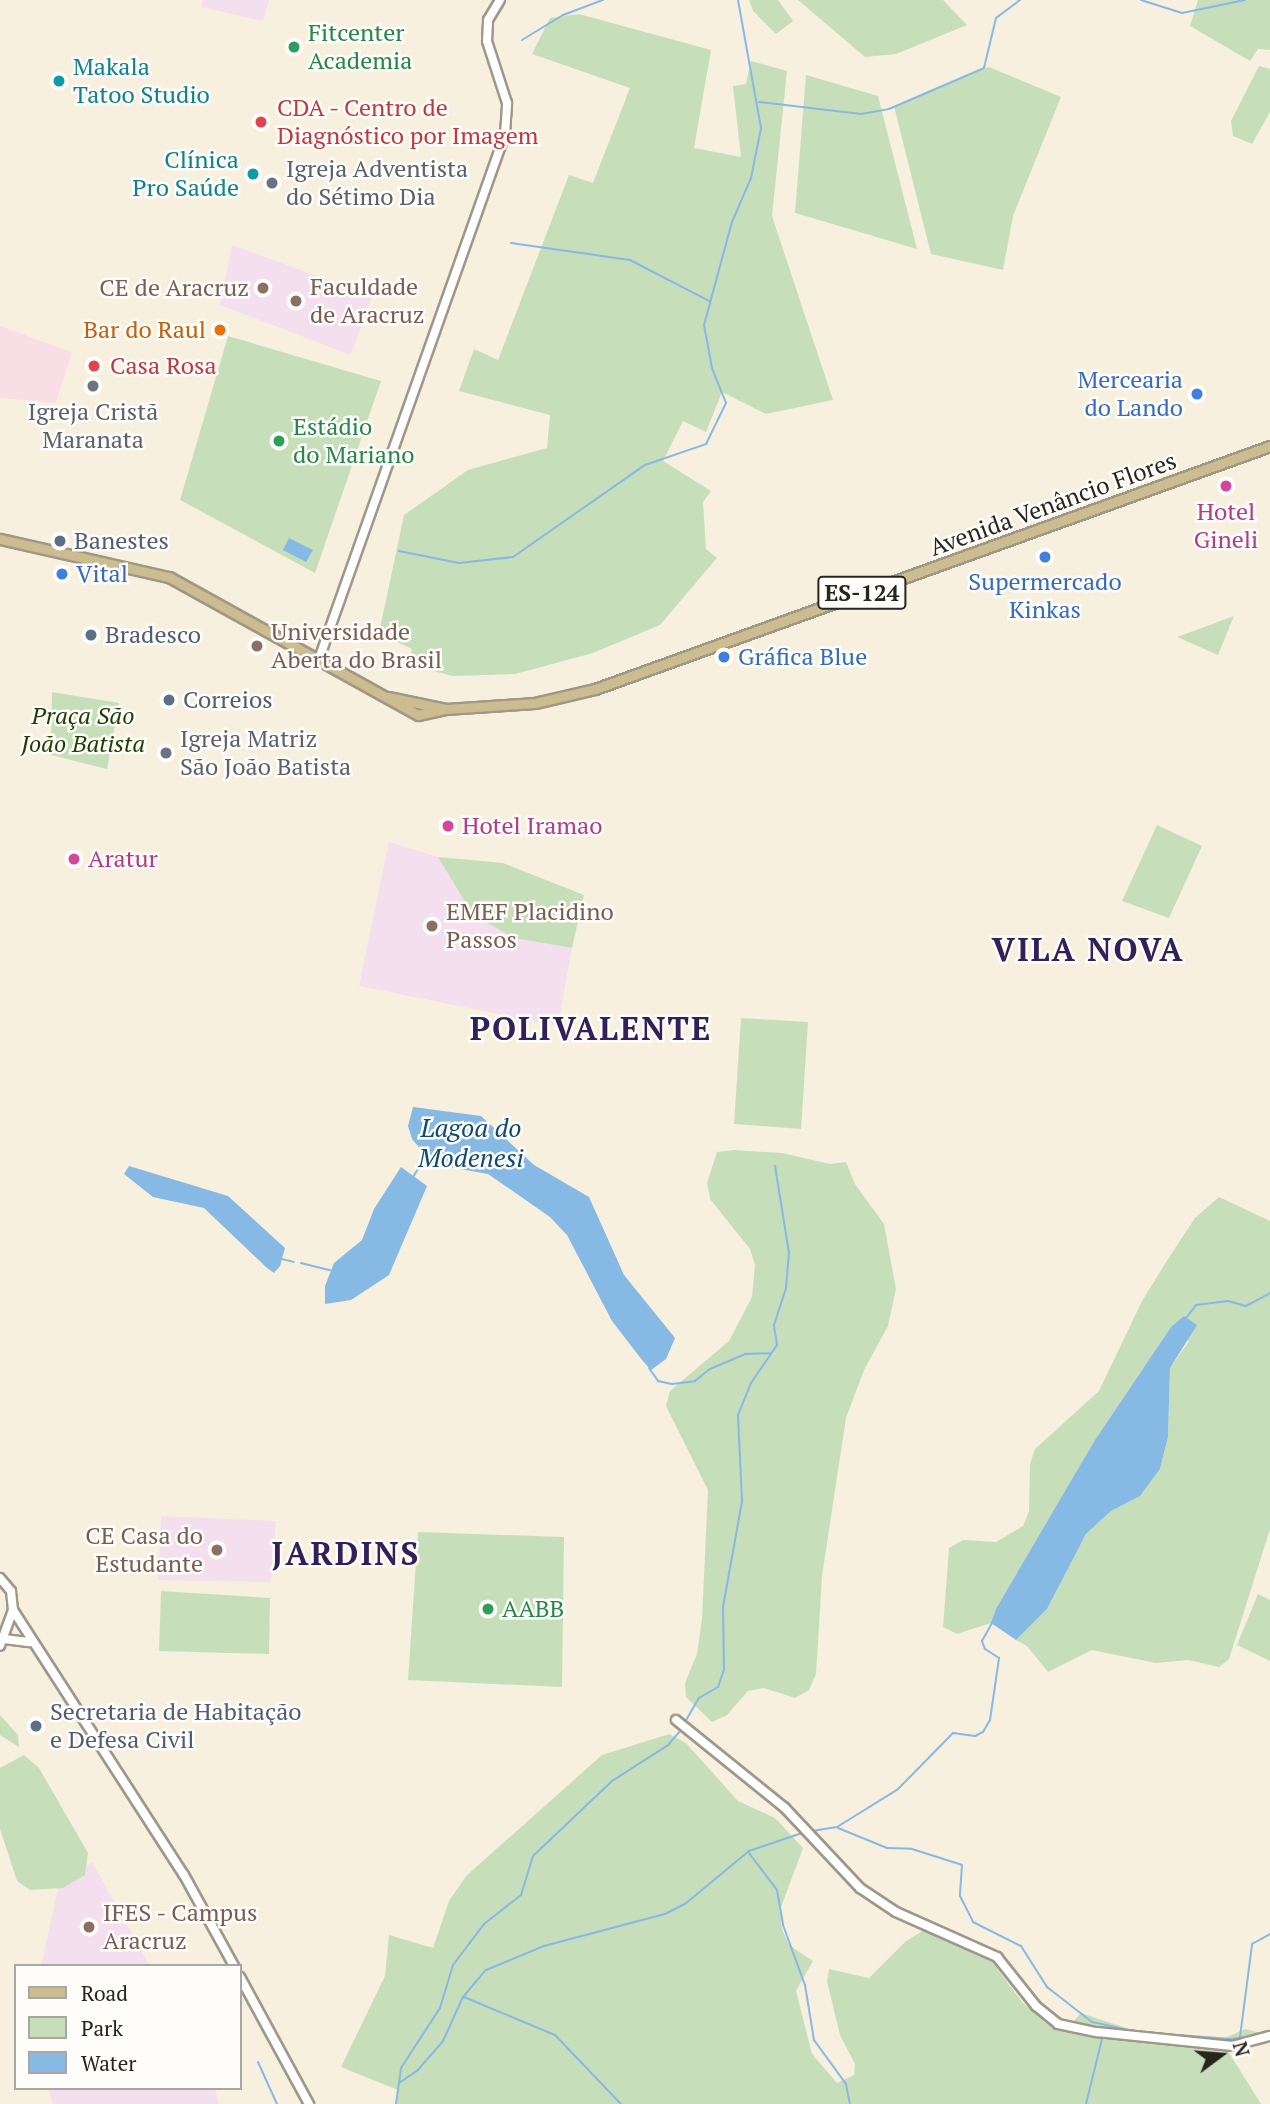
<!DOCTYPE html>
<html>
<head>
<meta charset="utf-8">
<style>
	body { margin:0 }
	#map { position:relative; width:1270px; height:2104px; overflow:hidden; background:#f7f0de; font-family:"PT Serif",serif }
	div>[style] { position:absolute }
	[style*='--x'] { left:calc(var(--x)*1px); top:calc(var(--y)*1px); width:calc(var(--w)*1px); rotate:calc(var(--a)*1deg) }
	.commercial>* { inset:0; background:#f9dfe5 }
	.education>* { inset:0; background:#f4dfee }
	.green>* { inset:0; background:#c6dfba }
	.water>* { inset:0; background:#86b9e4 }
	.stream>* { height:2px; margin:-1px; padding:0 1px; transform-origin:1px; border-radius:1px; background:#86b9e4 }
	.roads { filter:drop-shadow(2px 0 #9f9888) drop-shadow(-2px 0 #9f9888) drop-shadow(0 2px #9f9888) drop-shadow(0 -2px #9f9888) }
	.secondary>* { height:8px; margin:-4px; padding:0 4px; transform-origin:4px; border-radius:4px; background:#fff }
	.primary>* { height:9px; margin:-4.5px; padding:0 4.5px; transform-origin:4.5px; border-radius:4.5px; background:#cbbd8f }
	.dots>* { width:19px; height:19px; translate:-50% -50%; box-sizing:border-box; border:4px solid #fffdfa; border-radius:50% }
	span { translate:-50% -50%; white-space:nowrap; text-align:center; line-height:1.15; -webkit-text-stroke:5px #fffdfa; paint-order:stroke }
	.shield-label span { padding:2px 5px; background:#fffdfa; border:2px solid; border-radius:5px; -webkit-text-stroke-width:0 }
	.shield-label { font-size:23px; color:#27251e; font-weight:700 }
	.leisure-label { font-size:24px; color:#27864d }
	.left { translate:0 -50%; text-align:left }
	.culture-label { font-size:24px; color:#0d838f }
	.right { translate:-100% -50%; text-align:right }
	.health-label { font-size:24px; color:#be3a42 }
	.worship-label { font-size:24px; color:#5b616d }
	.education-label { font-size:24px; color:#785e54 }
	.food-label { font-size:24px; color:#c56008 }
	.shop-label { font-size:24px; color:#366cbe }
	.street-label { font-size:24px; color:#27251e }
	.hotel-label { font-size:24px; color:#b23c85 }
	.service-label { font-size:24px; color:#4e5e75 }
	.park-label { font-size:24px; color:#1e3e05; font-style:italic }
	.water-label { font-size:26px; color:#0f4b74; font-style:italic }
	.district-label { font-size:32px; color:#31215b; font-weight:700; letter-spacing:2px }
	.legend { position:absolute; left:14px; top:1964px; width:228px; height:126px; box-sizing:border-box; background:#fffdfa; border:2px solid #a9a7a2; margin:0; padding:9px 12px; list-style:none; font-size:21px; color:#27251e }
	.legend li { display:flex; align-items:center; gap:14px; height:35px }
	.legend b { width:35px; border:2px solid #a9a7a2 }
	.north { position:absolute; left:1186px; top:2020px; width:70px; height:70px; -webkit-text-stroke:5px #fffdfa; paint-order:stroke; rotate:74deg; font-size:19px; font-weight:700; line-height:28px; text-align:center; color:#27251e }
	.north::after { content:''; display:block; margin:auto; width:24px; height:32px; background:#27251e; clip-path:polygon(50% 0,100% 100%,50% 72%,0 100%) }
</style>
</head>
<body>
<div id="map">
	<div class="commercial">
		<div style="clip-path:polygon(0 326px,72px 352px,56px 403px,0 398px)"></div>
	</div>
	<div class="education">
		<div style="clip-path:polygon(203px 0,269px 0,263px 21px,201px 7px)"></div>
		<div style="clip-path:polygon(232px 245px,372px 296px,351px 355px,220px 305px)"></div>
		<div style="clip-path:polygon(389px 842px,438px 857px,473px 915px,514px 938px,572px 948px,558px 1026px,359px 986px)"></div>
		<div style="clip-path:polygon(161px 1516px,276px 1521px,271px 1582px,158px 1580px)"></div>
		<div style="clip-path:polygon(92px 1862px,150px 1966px,41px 1966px,58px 1889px)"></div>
		<div style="clip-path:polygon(48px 2088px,215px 2088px,219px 2104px,53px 2104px)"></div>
	</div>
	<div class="green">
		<div style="clip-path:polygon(749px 0,778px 0,793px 21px,776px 34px,753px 11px)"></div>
		<div style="clip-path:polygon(798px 0,943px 0,967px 25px,896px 54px,865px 57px)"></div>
		<div style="clip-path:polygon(1198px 0,1270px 0,1270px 50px,1258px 49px,1250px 61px,1190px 26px)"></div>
		<div style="clip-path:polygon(579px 14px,711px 50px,694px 148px,741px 157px,733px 86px,746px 84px,751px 61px,787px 71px,772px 216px,833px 400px,766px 414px,722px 392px,706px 432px,683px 421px,663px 461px,711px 491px,703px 502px,706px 549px,717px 558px,660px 625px,593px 653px,515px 674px,453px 676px,409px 665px,412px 649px,379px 633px,404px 515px,468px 470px,547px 448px,550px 415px,459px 391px,474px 349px,498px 360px,569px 175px,593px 183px,630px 88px,532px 54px,550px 18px)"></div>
		<div style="clip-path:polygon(1259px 66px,1270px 69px,1270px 112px,1252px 144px,1233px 136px,1231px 121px)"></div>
		<div style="clip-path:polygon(989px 67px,1061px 97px,1013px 216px,1003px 270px,931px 254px,894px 106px)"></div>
		<div style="clip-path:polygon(806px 75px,878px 96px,917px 249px,795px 213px)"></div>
		<div style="clip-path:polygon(228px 336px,381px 381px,315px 573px,180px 500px)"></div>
		<div style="clip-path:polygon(1234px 616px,1218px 655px,1177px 637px)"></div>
		<div style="clip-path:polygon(52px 692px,119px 703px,107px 769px,51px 755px)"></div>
		<div style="clip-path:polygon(1157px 825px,1202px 846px,1169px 918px,1122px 901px)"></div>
		<div style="clip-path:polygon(438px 857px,503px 863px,584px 895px,572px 948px,514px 938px,473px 915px)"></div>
		<div style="clip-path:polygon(741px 1018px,808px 1022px,801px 1129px,734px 1124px)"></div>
		<div style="clip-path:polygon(734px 1150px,782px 1153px,830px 1164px,846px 1162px,855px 1184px,884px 1224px,896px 1289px,888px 1326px,864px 1370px,846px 1418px,822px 1576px,816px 1674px,809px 1690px,795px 1698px,764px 1688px,748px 1691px,727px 1715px,712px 1722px,686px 1697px,685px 1683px,697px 1654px,702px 1619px,708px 1490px,666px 1406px,670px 1391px,729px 1341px,752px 1297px,755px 1265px,750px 1249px,710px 1199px,707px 1183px,717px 1152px)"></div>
		<div style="clip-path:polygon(1219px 1197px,1270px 1221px,1270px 1529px,1229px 1659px,1219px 1667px,1188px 1660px,1156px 1663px,1092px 1650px,1048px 1672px,1027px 1646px,1016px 1640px,1047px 1609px,1086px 1534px,1111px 1511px,1140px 1496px,1160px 1469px,1168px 1437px,1170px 1368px,1189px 1341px,1171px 1327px,1095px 1440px,991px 1623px,957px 1634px,943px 1627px,949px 1548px,963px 1540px,996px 1542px,1023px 1526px,1029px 1511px,1030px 1464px,1035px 1449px,1099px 1391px,1142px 1301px,1168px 1259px,1195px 1218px)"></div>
		<div style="clip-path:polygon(418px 1532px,564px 1537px,562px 1687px,408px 1680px)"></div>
		<div style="clip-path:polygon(161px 1591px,270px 1598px,269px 1654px,159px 1651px)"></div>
		<div style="clip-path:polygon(1258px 1594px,1270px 1600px,1270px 1661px,1237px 1645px)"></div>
		<div style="clip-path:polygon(0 1715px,18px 1735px,19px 1747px,0 1735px)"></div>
		<div style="clip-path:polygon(669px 1734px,686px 1743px,738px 1801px,775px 1818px,803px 1848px,780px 1910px,782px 1929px,789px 1945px,813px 1961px,796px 1991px,812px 2054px,837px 2083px,854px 2075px,855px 2064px,840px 2035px,827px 1981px,829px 1969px,869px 1978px,905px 1942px,927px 1928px,992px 1962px,1023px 2003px,1048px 2025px,1066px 2029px,1081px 2013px,1132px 2030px,1223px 2039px,1245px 2029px,1268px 2035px,1226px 2048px,1261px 2104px,397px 2104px,398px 2090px,341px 2067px,385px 1976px,389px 1935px,433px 1948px,449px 1901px,466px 1876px,602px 1755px)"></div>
		<div style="clip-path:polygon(24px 1755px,39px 1768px,88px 1853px,85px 1875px,63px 1888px,30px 1890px,17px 1881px,0 1829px,0 1768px)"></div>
	</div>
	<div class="water">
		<div style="clip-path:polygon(289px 538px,313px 550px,306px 562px,283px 550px)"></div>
		<div style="clip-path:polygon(413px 1107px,481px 1116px,534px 1165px,589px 1197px,624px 1275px,675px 1338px,666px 1359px,651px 1370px,642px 1360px,612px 1321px,567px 1235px,550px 1217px,488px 1174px,433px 1164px,412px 1139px,408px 1126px)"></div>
		<div style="clip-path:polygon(129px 1166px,228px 1196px,285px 1248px,280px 1266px,274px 1273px,266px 1267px,204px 1208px,153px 1197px,124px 1174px)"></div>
		<div style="clip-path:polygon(401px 1167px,427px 1186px,389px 1275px,351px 1300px,325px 1304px,325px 1286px,334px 1263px,362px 1240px,374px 1209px)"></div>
		<div style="clip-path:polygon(1184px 1316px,1197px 1325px,1170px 1368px,1168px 1437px,1160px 1469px,1140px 1496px,1111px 1511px,1086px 1534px,1047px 1609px,1016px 1640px,991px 1623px,996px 1609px,1095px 1440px,1171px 1327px)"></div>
	</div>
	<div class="stream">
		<div style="--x:1141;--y:0;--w:43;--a:17.6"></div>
		<div style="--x:1182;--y:13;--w:64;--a:-11.7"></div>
		<div style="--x:522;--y:40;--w:48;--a:-31.4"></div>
		<div style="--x:563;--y:15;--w:43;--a:-20.6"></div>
		<div style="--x:759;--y:102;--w:103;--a:6.7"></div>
		<div style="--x:861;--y:114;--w:28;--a:-10"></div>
		<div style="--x:889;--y:109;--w:103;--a:-23.3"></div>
		<div style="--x:984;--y:68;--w:51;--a:-76.5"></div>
		<div style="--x:996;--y:18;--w:30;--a:-37"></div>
		<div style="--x:511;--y:243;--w:120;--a:8.1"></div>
		<div style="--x:630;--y:260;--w:89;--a:27.4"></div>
		<div style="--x:399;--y:551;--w:61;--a:11.3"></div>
		<div style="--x:459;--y:563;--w:54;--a:-6.3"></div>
		<div style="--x:513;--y:557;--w:161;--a:-34.9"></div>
		<div style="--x:645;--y:465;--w:65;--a:-19"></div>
		<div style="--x:706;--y:444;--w:46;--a:-64"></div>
		<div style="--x:726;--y:403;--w:38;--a:-112"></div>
		<div style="--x:712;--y:368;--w:44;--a:-100.5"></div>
		<div style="--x:704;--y:325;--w:107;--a:-74.8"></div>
		<div style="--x:732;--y:222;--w:48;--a:-66.6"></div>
		<div style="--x:751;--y:178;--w:51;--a:-78.7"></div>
		<div style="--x:761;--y:128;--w:130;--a:-100.2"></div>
		<div style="--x:413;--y:1177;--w:25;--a:-58"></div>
		<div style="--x:282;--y:1259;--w:12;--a:14"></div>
		<div style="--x:301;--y:1263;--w:30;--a:14"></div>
		<div style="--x:1186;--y:1318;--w:16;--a:-52"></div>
		<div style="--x:1196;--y:1305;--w:32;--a:-7"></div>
		<div style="--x:1228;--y:1301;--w:19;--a:16"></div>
		<div style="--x:1246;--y:1306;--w:27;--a:-28"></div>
		<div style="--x:649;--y:1368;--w:16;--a:55"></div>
		<div style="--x:658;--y:1381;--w:14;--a:12"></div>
		<div style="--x:672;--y:1384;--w:23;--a:-7"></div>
		<div style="--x:695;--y:1381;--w:19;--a:-39"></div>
		<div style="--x:710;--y:1369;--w:39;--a:-23"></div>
		<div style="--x:746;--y:1354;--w:24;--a:-2"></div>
		<div style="--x:685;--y:1722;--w:28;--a:-60"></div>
		<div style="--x:699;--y:1698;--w:22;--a:-30"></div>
		<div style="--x:718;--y:1687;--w:18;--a:-71"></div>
		<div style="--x:724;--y:1670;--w:63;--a:-90.9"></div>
		<div style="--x:723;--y:1607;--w:108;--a:-79.8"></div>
		<div style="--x:742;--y:1501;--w:86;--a:-92.7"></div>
		<div style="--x:738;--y:1415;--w:35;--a:-68"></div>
		<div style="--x:751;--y:1383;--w:46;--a:-55.6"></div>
		<div style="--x:777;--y:1345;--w:20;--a:-99"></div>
		<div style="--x:774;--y:1325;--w:40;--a:-72"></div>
		<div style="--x:786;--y:1287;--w:34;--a:-85"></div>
		<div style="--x:789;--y:1253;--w:88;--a:-99.1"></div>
		<div style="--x:838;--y:1828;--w:53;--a:22.2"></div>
		<div style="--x:887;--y:1848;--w:25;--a:2"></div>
		<div style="--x:912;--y:1849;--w:52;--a:17.7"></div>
		<div style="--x:962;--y:1865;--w:31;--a:94"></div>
		<div style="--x:960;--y:1896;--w:29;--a:63"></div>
		<div style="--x:973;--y:1922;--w:54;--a:26.6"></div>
		<div style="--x:1021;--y:1946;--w:49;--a:57.6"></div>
		<div style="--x:1047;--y:1987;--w:57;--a:37.9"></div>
		<div style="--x:1092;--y:2022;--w:47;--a:12.3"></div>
		<div style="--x:1138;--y:2032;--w:93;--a:4.3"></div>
		<div style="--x:1231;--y:2039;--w:32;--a:-7"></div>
		<div style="--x:812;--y:1831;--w:25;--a:-9"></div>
		<div style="--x:837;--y:1827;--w:70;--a:-31.7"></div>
		<div style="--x:897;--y:1790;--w:80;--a:-45.5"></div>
		<div style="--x:953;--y:1733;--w:22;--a:8"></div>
		<div style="--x:975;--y:1736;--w:9;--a:-27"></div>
		<div style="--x:983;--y:1732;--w:14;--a:-60"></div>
		<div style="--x:990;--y:1720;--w:63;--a:-81.7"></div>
		<div style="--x:999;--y:1658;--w:17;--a:-147"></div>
		<div style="--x:985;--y:1649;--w:9;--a:-111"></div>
		<div style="--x:982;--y:1641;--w:26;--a:-61"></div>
		<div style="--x:749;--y:1853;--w:46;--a:52.9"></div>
		<div style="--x:777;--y:1890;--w:36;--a:80"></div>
		<div style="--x:783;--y:1925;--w:64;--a:69.9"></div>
		<div style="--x:805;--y:1985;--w:56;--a:80.7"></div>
		<div style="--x:814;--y:2040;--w:54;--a:54"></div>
		<div style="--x:846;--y:2084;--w:20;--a:79"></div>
		<div style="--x:464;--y:1997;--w:99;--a:22.7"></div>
		<div style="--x:555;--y:2035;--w:95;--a:46.3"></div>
		<div style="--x:1240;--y:2037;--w:94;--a:-82.6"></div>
		<div style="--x:1252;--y:1944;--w:21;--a:-29"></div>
		<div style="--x:258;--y:2062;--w:46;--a:65.7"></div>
		<div style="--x:399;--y:2083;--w:22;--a:-34"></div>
		<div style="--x:417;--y:2071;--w:40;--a:-49"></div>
		<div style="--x:443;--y:2041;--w:48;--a:-65.6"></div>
		<div style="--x:463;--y:1997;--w:35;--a:-50"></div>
		<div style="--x:486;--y:1970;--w:63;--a:-22.5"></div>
		<div style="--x:544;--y:1946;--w:125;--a:-14.8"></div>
		<div style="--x:665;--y:1914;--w:22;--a:-27"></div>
		<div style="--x:685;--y:1904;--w:83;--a:-39.6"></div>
		<div style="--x:749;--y:1851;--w:56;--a:-18.8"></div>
		<div style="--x:396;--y:2104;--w:36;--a:-82"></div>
		<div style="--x:401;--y:2068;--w:72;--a:-57"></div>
		<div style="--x:440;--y:2008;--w:45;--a:-73.2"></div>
		<div style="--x:453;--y:1965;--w:51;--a:-52.9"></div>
		<div style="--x:484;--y:1924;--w:47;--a:-38.1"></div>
		<div style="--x:521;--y:1895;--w:41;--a:-72.9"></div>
		<div style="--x:533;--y:1856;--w:109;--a:-43.5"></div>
		<div style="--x:612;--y:1781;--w:67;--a:-32.7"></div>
		<div style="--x:668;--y:1745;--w:20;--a:-49"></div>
		<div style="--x:1086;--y:2104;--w:67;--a:-76.2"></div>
	</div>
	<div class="roads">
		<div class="secondary">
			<div style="--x:319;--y:659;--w:557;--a:-70.49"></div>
			<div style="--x:505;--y:134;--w:31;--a:-86"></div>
			<div style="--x:507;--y:103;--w:65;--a:-107.9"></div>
			<div style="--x:487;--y:41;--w:21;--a:-87"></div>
			<div style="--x:488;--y:20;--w:23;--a:-59"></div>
			<div style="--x:0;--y:1578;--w:17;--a:50"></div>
			<div style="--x:11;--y:1591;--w:19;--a:84"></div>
			<div style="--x:13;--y:1610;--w:38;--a:110"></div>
			<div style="--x:13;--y:1610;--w:315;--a:57.2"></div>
			<div style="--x:184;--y:1875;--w:104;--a:61.2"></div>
			<div style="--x:4;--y:1639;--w:26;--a:7"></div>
			<div style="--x:676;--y:1720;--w:139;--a:38.9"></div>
			<div style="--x:784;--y:1807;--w:111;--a:46.8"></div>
			<div style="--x:860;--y:1888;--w:43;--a:33.7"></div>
			<div style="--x:896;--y:1912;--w:111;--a:24"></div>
			<div style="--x:997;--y:1957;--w:63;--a:51.5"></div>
			<div style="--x:1036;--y:2006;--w:28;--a:39"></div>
			<div style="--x:1058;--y:2024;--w:40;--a:12"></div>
			<div style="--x:1097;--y:2032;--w:136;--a:5.9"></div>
			<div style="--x:1232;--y:2046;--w:39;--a:-15"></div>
			<div style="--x:240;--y:1977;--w:145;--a:61.5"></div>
		</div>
		<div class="primary">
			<div style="--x:0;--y:539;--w:173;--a:12.7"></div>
			<div style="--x:169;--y:577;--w:285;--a:29"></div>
			<div style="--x:418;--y:715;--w:29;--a:-12"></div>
			<div style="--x:446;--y:709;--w:89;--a:-3.9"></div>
			<div style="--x:535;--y:703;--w:62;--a:-13.1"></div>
			<div style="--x:595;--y:689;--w:717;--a:-19.8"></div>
			<div style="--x:388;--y:697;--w:59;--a:11.7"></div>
		</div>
	</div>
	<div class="dots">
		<div style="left:294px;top:47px;background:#2e9e5b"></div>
		<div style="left:59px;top:81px;background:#0f9aa8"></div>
		<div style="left:261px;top:122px;background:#e0444e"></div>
		<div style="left:253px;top:174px;background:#0f9aa8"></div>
		<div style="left:272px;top:183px;background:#6b7280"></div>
		<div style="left:263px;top:288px;background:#8d6e63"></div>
		<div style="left:296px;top:301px;background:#8d6e63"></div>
		<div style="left:220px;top:330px;background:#e8710a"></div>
		<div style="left:94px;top:366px;background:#e0444e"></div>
		<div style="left:93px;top:386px;background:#6b7280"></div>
		<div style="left:1197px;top:394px;background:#3f7fe0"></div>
		<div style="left:279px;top:441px;background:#2e9e5b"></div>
		<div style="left:1226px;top:486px;background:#d1479c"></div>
		<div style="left:60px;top:541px;background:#5c6f8a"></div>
		<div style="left:1045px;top:557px;background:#3f7fe0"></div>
		<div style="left:62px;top:574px;background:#3f7fe0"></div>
		<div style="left:91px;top:635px;background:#5c6f8a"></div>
		<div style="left:257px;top:646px;background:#8d6e63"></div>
		<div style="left:724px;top:657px;background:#3f7fe0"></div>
		<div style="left:169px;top:700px;background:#5c6f8a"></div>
		<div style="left:166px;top:753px;background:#6b7280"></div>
		<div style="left:448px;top:826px;background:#d1479c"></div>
		<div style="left:74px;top:859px;background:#d1479c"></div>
		<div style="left:432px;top:926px;background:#8d6e63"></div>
		<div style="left:217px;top:1550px;background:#8d6e63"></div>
		<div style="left:488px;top:1609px;background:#2e9e5b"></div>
		<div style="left:36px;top:1726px;background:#5c6f8a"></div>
		<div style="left:89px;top:1927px;background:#8d6e63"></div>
	</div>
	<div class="shield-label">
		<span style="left:862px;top:593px">ES-124</span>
	</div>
	<div class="leisure-label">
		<span class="left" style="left:308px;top:47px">Fitcenter<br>Academia</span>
		<span class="left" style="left:293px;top:441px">Estádio<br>do Mariano</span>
		<span class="left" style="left:502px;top:1609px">AABB</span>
	</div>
	<div class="culture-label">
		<span class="left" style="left:73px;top:81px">Makala<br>Tatoo Studio</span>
		<span class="right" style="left:239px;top:174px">Clínica<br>Pro Saúde</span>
	</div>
	<div class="health-label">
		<span class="left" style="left:277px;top:122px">CDA - Centro de<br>Diagnóstico por Imagem</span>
		<span class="left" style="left:110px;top:366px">Casa Rosa</span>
	</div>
	<div class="worship-label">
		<span class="left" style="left:286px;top:183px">Igreja Adventista<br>do Sétimo Dia</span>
		<span style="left:93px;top:426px">Igreja Cristã<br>Maranata</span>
		<span class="left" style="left:180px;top:753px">Igreja Matriz<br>São João Batista</span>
	</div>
	<div class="education-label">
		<span class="left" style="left:310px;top:301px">Faculdade<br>de Aracruz</span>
		<span class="right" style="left:249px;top:288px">CE de Aracruz</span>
		<span class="left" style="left:271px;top:646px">Universidade<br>Aberta do Brasil</span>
		<span class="left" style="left:446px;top:926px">EMEF Placidino<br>Passos</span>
		<span class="right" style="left:203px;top:1550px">CE Casa do<br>Estudante</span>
		<span class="left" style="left:103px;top:1927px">IFES - Campus<br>Aracruz</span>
	</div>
	<div class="food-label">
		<span class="right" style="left:206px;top:330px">Bar do Raul</span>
	</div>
	<div class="shop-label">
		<span class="right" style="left:1183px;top:394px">Mercearia<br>do Lando</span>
		<span class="left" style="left:76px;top:574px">Vital</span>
		<span style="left:1045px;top:596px">Supermercado<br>Kinkas</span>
		<span class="left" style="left:738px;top:657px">Gráfica Blue</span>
	</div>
	<div class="street-label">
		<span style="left:1053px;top:504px;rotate:-20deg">Avenida Venâncio Flores</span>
	</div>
	<div class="hotel-label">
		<span style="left:1226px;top:526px">Hotel<br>Gineli</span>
		<span class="left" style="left:462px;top:826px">Hotel Iramao</span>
		<span class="left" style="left:88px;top:859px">Aratur</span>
	</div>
	<div class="service-label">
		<span class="left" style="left:74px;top:541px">Banestes</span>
		<span class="left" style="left:105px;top:635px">Bradesco</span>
		<span class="left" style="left:183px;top:700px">Correios</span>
		<span class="left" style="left:50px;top:1726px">Secretaria de Habitação<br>e Defesa Civil</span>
	</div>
	<div class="park-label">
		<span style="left:83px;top:730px">Praça São<br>João Batista</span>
	</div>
	<div class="water-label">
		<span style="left:471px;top:1143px">Lagoa do<br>Modenesi</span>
	</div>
	<div class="district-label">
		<span style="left:1088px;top:949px">VILA NOVA</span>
		<span style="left:591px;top:1028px">POLIVALENTE</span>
		<span style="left:346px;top:1553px">JARDINS</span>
	</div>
	<ul class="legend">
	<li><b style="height:9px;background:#cbbd8f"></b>Road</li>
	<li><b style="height:19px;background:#c6dfba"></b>Park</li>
	<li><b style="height:19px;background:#86b9e4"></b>Water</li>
	</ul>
	<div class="north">N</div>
</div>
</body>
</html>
